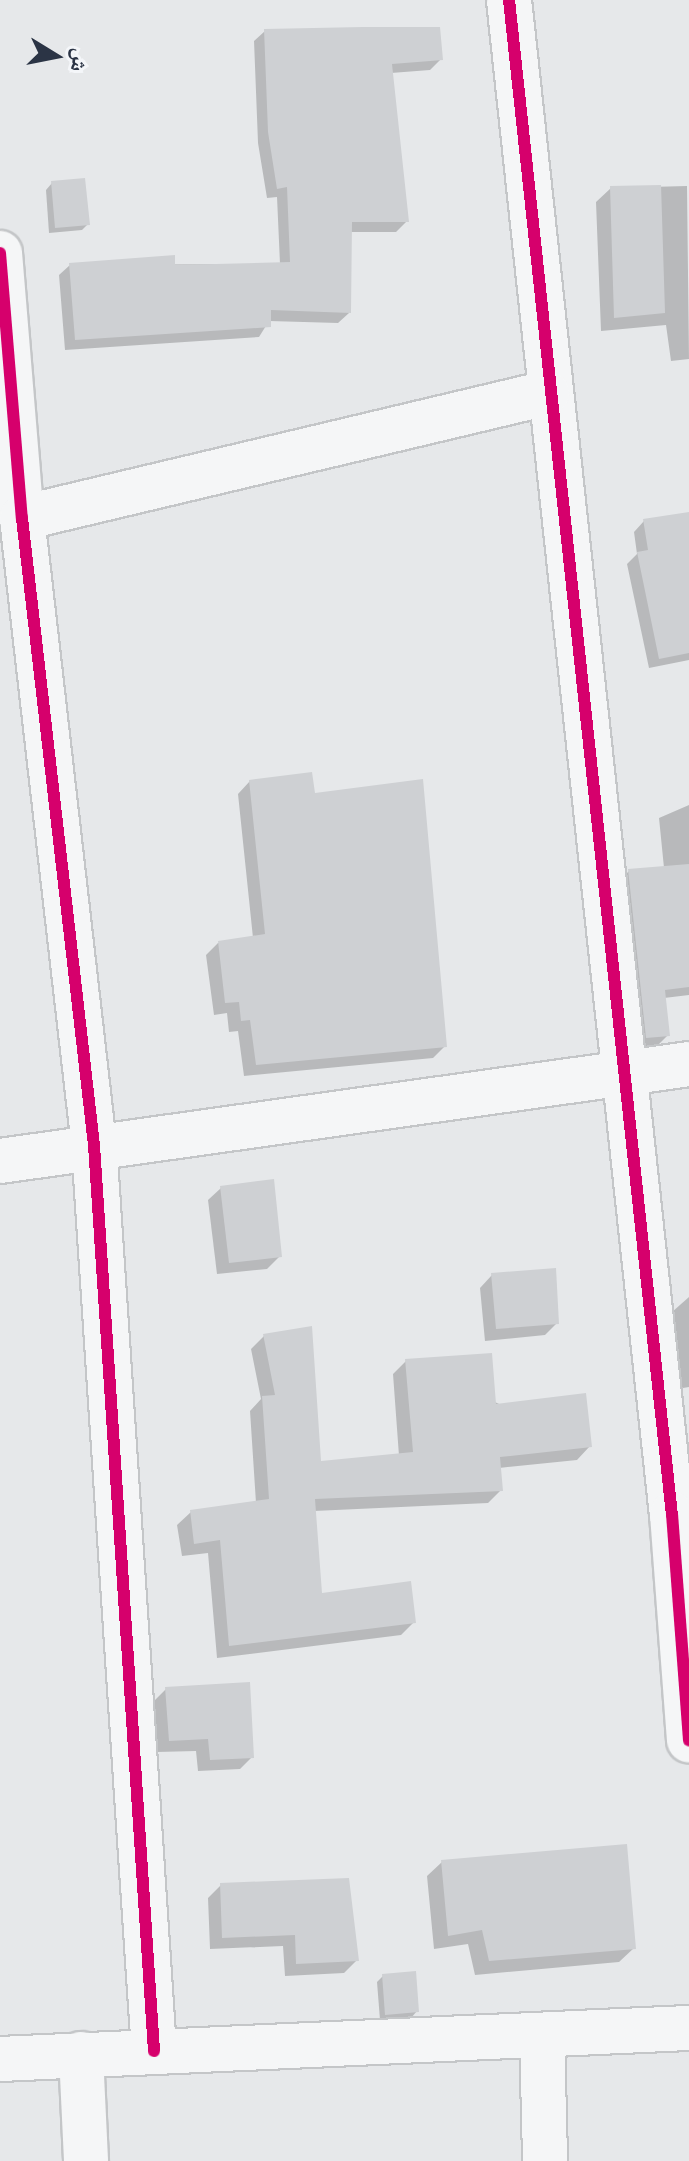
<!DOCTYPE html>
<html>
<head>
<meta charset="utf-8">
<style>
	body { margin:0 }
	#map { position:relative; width:689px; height:2161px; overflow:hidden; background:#e6e8ea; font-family:"DM Sans","Noto Naskh Arabic",sans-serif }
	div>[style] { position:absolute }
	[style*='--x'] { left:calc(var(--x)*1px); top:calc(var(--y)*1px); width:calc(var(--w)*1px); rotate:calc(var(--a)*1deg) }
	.shadow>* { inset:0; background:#0003 }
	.building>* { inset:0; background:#ced0d3 }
	.roads { filter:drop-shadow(2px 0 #c4c6c8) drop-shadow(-2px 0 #c4c6c8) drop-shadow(0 2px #c4c6c8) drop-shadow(0 -2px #c4c6c8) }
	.minor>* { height:44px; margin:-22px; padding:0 22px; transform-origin:22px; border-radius:22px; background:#f5f6f7 }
	.cycleway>* { height:12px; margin:-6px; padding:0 6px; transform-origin:6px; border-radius:6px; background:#d6006c }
	span { translate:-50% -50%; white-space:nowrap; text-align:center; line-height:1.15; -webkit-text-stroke:8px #f4f6f9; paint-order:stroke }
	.north { position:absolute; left:16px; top:16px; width:80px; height:80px; -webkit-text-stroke:6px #f4f6f9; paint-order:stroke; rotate:100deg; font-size:22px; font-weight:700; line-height:32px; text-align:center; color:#2b3445 }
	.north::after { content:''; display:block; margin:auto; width:28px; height:36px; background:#2b3445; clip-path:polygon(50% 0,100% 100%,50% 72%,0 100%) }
</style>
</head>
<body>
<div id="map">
	<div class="shadow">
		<div style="clip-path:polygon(265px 31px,441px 59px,430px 70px,391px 73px,407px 221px,396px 232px,350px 232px,349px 313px,338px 323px,269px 321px,259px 337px,65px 350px,59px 275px,70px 265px,280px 264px,277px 197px,267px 198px,258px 143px,254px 41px)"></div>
		<div style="clip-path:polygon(52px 183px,88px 224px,82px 230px,49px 233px,46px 190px)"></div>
		<div style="clip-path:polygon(687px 186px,689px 359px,671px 361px,666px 325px,601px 331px,596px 202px,611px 188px)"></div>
		<div style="clip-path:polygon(644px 521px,689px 533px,689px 660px,649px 668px,627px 564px,637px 554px,634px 532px)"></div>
		<div style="clip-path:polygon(250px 781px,313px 796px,445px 1046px,433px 1058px,244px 1076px,238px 1031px,229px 1032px,227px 1013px,214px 1015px,206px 955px,218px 943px,253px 938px,238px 794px)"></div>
		<div style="clip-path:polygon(689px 805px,689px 995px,664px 998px,668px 1035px,658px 1045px,637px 1047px,619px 881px,629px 871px,664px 868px,659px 818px)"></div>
		<div style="clip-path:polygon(221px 1188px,280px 1256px,267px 1269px,217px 1274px,208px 1200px)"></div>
		<div style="clip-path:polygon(492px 1275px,557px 1323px,545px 1335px,485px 1341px,480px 1288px)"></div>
		<div style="clip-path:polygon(689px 1297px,689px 1387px,671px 1390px,663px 1320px)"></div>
		<div style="clip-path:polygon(264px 1336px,320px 1463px,399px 1456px,393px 1374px,406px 1361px,590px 1446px,577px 1460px,499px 1468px,501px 1490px,488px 1503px,314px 1511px,320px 1595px,414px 1622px,401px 1635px,217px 1658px,208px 1553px,182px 1556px,177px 1525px,191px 1512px,256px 1503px,250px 1411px,261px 1399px,251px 1349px)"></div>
		<div style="clip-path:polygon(166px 1689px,252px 1757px,240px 1769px,198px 1771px,196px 1751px,157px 1752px,154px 1701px)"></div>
		<div style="clip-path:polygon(442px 1862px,634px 1948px,619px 1962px,475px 1975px,468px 1944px,434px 1949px,427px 1876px)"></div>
		<div style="clip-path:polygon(221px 1885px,357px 1960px,344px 1973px,285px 1976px,283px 1946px,210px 1949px,208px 1898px)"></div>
		<div style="clip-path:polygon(383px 1976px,417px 2011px,411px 2018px,380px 2020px,377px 1982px)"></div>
	</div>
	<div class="building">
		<div style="clip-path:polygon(363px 27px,440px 27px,443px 60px,392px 64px,409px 222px,352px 222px,351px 313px,271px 310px,271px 327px,75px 340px,69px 263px,175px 255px,175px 265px,290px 262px,287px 187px,277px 189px,268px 132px,264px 29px)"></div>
		<div style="clip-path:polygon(85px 178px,90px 225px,55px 228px,51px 181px)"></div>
		<div style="clip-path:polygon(661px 185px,665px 313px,614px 318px,610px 186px)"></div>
		<div style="clip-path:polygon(689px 512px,689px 653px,659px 659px,637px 552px,648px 550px,643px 519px)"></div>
		<div style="clip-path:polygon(312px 772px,315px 793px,423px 779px,447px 1047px,256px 1065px,250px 1020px,241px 1021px,239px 1002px,225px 1003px,218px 941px,265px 934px,249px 780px)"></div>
		<div style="clip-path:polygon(689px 864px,689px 987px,665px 990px,670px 1036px,646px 1038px,628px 869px)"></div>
		<div style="clip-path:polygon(274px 1179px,282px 1257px,229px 1263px,220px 1186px)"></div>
		<div style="clip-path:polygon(556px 1268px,559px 1324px,496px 1329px,491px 1273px)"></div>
		<div style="clip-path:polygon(312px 1326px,321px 1461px,413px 1452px,405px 1359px,492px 1353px,496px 1404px,586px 1393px,592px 1447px,500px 1457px,503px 1491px,315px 1499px,322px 1593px,411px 1581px,416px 1623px,229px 1646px,220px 1540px,194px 1544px,190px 1510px,269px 1499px,262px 1396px,275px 1395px,263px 1334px)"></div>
		<div style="clip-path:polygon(250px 1682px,254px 1758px,210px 1760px,208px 1739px,169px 1741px,165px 1687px)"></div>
		<div style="clip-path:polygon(627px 1844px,636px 1949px,489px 1961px,482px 1930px,448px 1936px,441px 1860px)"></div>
		<div style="clip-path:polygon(349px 1878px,359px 1961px,296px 1964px,295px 1935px,222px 1938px,220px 1883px)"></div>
		<div style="clip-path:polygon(416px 1971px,419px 2012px,385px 2015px,382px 1974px)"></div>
	</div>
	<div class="roads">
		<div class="minor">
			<div style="--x:509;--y:0;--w:1523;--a:83.86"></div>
			<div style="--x:672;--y:1514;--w:227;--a:85.7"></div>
			<div style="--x:0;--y:253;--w:266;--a:85.3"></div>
			<div style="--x:22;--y:518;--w:631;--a:83.45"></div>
			<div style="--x:94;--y:1145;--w:908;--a:86.21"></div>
			<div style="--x:22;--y:518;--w:540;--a:-13.39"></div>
			<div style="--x:0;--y:1161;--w:696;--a:-8.01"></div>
			<div style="--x:542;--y:2035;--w:126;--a:88.6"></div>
			<div style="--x:81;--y:2054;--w:107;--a:87.3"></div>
			<div style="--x:0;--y:2059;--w:690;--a:-2.58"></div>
		</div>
	</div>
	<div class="cycleway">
		<div style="--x:509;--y:0;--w:1523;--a:83.86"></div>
		<div style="--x:672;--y:1514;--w:227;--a:85.7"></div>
		<div style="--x:0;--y:253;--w:266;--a:85.3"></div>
		<div style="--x:22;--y:518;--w:631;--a:83.45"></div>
		<div style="--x:94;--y:1145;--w:908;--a:86.21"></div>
	</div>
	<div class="north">ش</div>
</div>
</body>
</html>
